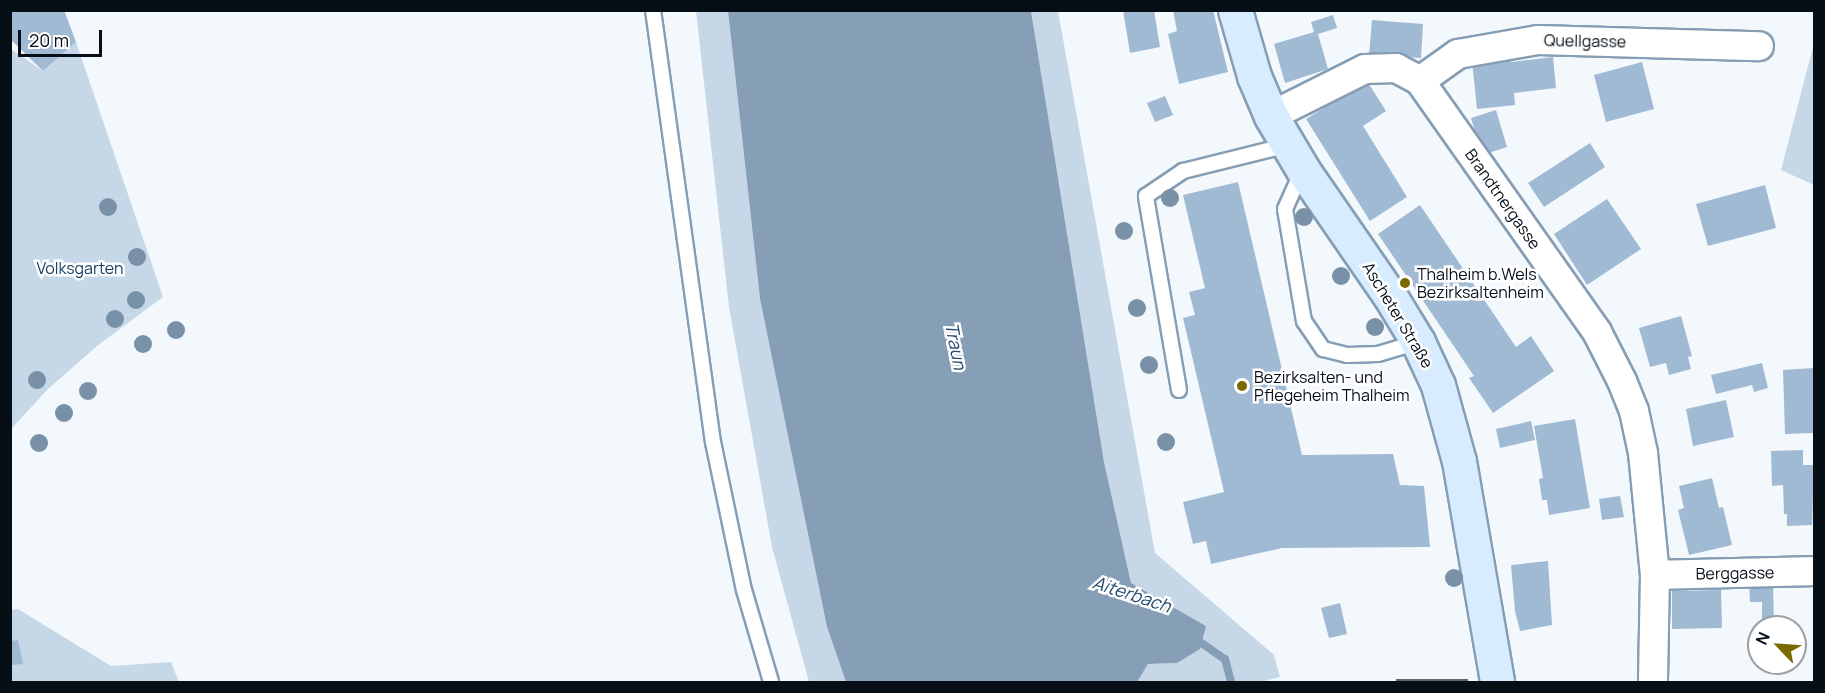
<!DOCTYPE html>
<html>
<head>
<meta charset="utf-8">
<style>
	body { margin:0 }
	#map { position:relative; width:1825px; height:693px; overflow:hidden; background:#f3f8fd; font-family:Manrope,sans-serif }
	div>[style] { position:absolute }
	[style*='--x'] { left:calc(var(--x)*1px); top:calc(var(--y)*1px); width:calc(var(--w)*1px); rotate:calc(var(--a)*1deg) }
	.green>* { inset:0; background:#c6d7e7 }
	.water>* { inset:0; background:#869eb6 }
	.stream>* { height:8px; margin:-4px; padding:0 4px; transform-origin:4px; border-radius:4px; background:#869eb6 }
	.building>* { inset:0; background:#a1bad3 }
	.roads { filter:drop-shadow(2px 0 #869eb4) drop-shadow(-2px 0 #869eb4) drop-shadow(0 2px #869eb4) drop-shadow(0 -2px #869eb4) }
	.lane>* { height:14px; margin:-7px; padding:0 7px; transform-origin:7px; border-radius:7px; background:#fff }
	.street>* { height:28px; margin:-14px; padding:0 14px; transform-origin:14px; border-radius:14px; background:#fff }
	.secondary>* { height:33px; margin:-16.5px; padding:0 16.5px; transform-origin:16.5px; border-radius:16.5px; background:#d7ecfe }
	.rail>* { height:7px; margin-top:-3.5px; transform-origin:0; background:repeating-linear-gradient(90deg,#fff 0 14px,#61676e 0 28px); box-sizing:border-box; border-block:2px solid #61676e }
	.trees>* { width:18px; height:18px; margin:-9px; border-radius:50%; background:#7891a6 }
	.dots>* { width:16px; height:16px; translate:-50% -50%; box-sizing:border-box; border:3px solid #fff; border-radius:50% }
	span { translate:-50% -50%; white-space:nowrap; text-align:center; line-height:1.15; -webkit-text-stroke:5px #fff; paint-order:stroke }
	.street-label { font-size:16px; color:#060e16 }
	.park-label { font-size:16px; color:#143c5e }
	.poi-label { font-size:16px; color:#060e16 }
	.left { translate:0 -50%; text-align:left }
	.water-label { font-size:18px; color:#254c6f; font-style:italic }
	.frame { position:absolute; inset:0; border:12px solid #060e16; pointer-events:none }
	.north { position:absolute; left:1747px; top:615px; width:60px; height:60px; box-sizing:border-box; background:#fff; border:2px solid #9b9fa2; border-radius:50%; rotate:295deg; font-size:16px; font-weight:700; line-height:24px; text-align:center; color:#060e16 }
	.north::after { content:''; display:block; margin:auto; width:21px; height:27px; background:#7a6900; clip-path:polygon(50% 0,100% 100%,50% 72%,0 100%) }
	.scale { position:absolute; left:18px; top:30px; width:84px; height:27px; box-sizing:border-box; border:3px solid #060e16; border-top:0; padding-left:8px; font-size:18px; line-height:21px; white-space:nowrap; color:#060e16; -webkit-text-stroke:4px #fff; paint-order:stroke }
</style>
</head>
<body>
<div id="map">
	<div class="green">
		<div style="clip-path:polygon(696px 11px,728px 11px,760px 299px,827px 627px,846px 682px,809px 682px,772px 547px,729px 307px)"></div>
		<div style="clip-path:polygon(1031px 11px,1058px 11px,1155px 553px,1274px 655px,1280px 677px,1260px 682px,1137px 682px,1148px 664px,1177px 663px,1206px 626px,1131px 583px,1104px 462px)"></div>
		<div style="clip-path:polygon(76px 42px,163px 297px,97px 346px,48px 389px,11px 429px,11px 49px,43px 71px)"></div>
		<div style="clip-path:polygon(1814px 43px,1814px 185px,1781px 170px)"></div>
		<div style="clip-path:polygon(18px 609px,111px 666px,171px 662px,179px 682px,11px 682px,10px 610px)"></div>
	</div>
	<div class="water">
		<div style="clip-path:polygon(728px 11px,1031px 11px,1104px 462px,1131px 583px,1206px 626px,1200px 649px,1177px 663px,1148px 664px,1137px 682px,846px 682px,827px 627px,760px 299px)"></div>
	</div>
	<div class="stream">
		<div style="--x:1193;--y:637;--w:39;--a:35"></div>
		<div style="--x:1225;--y:659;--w:24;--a:75"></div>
	</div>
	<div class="building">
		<div style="clip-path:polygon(10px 10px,64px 10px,76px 42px,43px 71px,10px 39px)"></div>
		<div style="clip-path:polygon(1123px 10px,1154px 10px,1160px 47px,1130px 53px)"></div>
		<div style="clip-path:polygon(1173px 10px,1213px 10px,1228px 72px,1179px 84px,1168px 34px,1177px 31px)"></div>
		<div style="clip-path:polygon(1333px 15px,1337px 28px,1318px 34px,1328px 69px,1285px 83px,1274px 44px,1314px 32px,1311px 22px)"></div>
		<div style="clip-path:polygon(1372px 20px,1423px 24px,1421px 58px,1369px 55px)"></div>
		<div style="clip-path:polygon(1510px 56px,1511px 62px,1553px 57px,1556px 88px,1514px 93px,1515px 105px,1477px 109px,1472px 61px)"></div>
		<div style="clip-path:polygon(1642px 62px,1654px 109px,1606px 122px,1594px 75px)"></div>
		<div style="clip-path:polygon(1367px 81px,1386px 111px,1363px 126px,1407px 197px,1370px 221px,1306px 119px)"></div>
		<div style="clip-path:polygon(1165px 96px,1173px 115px,1155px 122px,1147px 103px)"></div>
		<div style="clip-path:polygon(1496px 110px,1507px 147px,1482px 155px,1471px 118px)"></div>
		<div style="clip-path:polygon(1590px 143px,1605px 167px,1544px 207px,1528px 183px)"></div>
		<div style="clip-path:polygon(1238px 182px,1302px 455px,1393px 454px,1400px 485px,1424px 486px,1430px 547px,1282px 548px,1211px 564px,1206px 541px,1193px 544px,1183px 502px,1224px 492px,1183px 318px,1195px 315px,1189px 292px,1205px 288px,1183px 195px)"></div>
		<div style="clip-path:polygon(1765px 185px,1776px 228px,1708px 246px,1696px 204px)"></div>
		<div style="clip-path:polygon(1607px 199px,1641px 249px,1587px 285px,1554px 234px)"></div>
		<div style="clip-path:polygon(1420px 205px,1516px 347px,1531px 336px,1554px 371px,1493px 413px,1469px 378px,1474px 376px,1378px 234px)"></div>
		<div style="clip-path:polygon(1681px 316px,1692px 356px,1688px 357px,1691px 369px,1669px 375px,1666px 363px,1650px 367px,1639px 328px)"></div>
		<div style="clip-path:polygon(1762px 363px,1768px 388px,1754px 392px,1752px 385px,1716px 394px,1711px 375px)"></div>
		<div style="clip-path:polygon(1814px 368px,1814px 433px,1785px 434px,1783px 370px)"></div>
		<div style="clip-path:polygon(1726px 400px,1734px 437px,1693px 446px,1686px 409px)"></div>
		<div style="clip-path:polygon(1575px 419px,1590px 508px,1549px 515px,1547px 500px,1542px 500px,1539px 479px,1543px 478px,1534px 426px)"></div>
		<div style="clip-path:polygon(1531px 421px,1535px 440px,1500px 448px,1496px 429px)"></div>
		<div style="clip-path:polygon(1803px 450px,1803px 465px,1814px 465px,1812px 525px,1787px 526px,1787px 514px,1784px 514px,1783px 485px,1772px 486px,1771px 451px)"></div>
		<div style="clip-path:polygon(1712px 478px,1719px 508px,1723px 507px,1732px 545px,1689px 555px,1678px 510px,1684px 508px,1679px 486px)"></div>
		<div style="clip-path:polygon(1620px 496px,1624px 517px,1602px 520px,1599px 499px)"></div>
		<div style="clip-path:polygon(1548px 561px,1552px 625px,1520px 631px,1515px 611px,1511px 565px)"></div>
		<div style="clip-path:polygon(1773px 580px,1774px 626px,1762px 626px,1762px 602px,1750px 602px,1749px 581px)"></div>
		<div style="clip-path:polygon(1721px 590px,1722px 628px,1672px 629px,1672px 591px)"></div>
		<div style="clip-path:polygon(1340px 603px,1347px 634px,1329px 638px,1321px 608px)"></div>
		<div style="clip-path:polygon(18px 640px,23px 664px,10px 665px,10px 641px)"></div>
	</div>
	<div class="roads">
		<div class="lane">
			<div style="--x:653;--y:10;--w:436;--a:82.1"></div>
			<div style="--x:713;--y:442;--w:151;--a:78.2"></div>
			<div style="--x:744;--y:590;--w:96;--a:73.6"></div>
			<div style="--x:1302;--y:171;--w:42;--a:114.1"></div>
			<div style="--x:1285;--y:209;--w:114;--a:80.4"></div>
			<div style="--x:1304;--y:321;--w:34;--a:56"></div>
			<div style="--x:1323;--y:349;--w:25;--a:14"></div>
			<div style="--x:1347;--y:355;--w:31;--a:-2"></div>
			<div style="--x:1378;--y:354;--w:42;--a:-16.7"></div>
			<div style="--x:1179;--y:390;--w:197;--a:-99.7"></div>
			<div style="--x:1146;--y:196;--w:45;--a:-34"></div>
			<div style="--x:1183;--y:171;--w:108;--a:-13.9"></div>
		</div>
		<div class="street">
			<div style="--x:1420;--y:81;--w:47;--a:-35.4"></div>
			<div style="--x:1458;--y:54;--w:81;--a:-9.9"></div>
			<div style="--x:1538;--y:40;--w:221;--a:1.6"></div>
			<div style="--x:1271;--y:116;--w:105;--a:-26.6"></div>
			<div style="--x:1365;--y:69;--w:31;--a:-2"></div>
			<div style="--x:1396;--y:68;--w:27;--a:28"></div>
			<div style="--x:1420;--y:81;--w:307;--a:54.8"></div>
			<div style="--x:1597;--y:332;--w:55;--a:63"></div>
			<div style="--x:1622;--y:381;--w:32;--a:68"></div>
			<div style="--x:1634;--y:411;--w:43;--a:77.9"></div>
			<div style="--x:1643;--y:453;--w:123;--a:84.4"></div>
			<div style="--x:1655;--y:575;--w:107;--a:91.1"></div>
			<div style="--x:1655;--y:575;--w:159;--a:-1.4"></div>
		</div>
		<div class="secondary">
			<div style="--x:1235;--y:10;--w:69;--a:73.9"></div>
			<div style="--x:1254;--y:76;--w:43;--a:67"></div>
			<div style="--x:1271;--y:116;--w:63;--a:59.3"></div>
			<div style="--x:1303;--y:170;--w:153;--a:55.4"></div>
			<div style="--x:1390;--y:296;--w:54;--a:58.7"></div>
			<div style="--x:1418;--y:342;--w:47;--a:65.1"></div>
			<div style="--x:1438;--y:385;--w:79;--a:74.6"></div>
			<div style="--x:1459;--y:461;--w:224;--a:80.2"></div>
		</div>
	</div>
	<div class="rail">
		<div style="--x:1396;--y:682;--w:72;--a:0"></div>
	</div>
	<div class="trees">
		<div style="left:1170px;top:198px"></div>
		<div style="left:108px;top:207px"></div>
		<div style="left:1304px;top:217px"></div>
		<div style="left:1124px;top:231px"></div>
		<div style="left:137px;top:257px"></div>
		<div style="left:1341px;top:276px"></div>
		<div style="left:136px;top:300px"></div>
		<div style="left:1137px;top:308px"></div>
		<div style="left:115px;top:319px"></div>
		<div style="left:1375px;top:327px"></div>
		<div style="left:176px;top:330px"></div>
		<div style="left:143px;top:344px"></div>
		<div style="left:1149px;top:365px"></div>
		<div style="left:37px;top:380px"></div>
		<div style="left:88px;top:391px"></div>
		<div style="left:64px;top:413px"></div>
		<div style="left:1166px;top:442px"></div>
		<div style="left:39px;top:443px"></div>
		<div style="left:1454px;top:578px"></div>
	</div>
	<div class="dots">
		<div style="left:1405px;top:283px;background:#7a6900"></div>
		<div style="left:1242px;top:386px;background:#7a6900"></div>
	</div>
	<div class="street-label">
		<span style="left:1585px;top:41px;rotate:1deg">Quellgasse</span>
		<span style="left:1503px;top:199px;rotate:55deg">Brandtnergasse</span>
		<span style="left:1398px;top:315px;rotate:59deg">Ascheter Straße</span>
		<span style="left:1735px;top:573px;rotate:-1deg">Berggasse</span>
	</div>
	<div class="park-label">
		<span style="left:80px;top:268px">Volksgarten</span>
	</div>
	<div class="poi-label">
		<span class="left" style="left:1417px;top:283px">Thalheim b.Wels<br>Bezirksaltenheim</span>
		<span class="left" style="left:1254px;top:386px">Bezirksalten- und<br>Pflegeheim Thalheim</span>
	</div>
	<div class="water-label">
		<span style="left:956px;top:346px;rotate:79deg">Traun</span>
		<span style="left:1132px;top:594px;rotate:18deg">Aiterbach</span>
	</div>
	<div class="frame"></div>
	<div class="north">N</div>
	<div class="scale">20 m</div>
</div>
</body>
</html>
